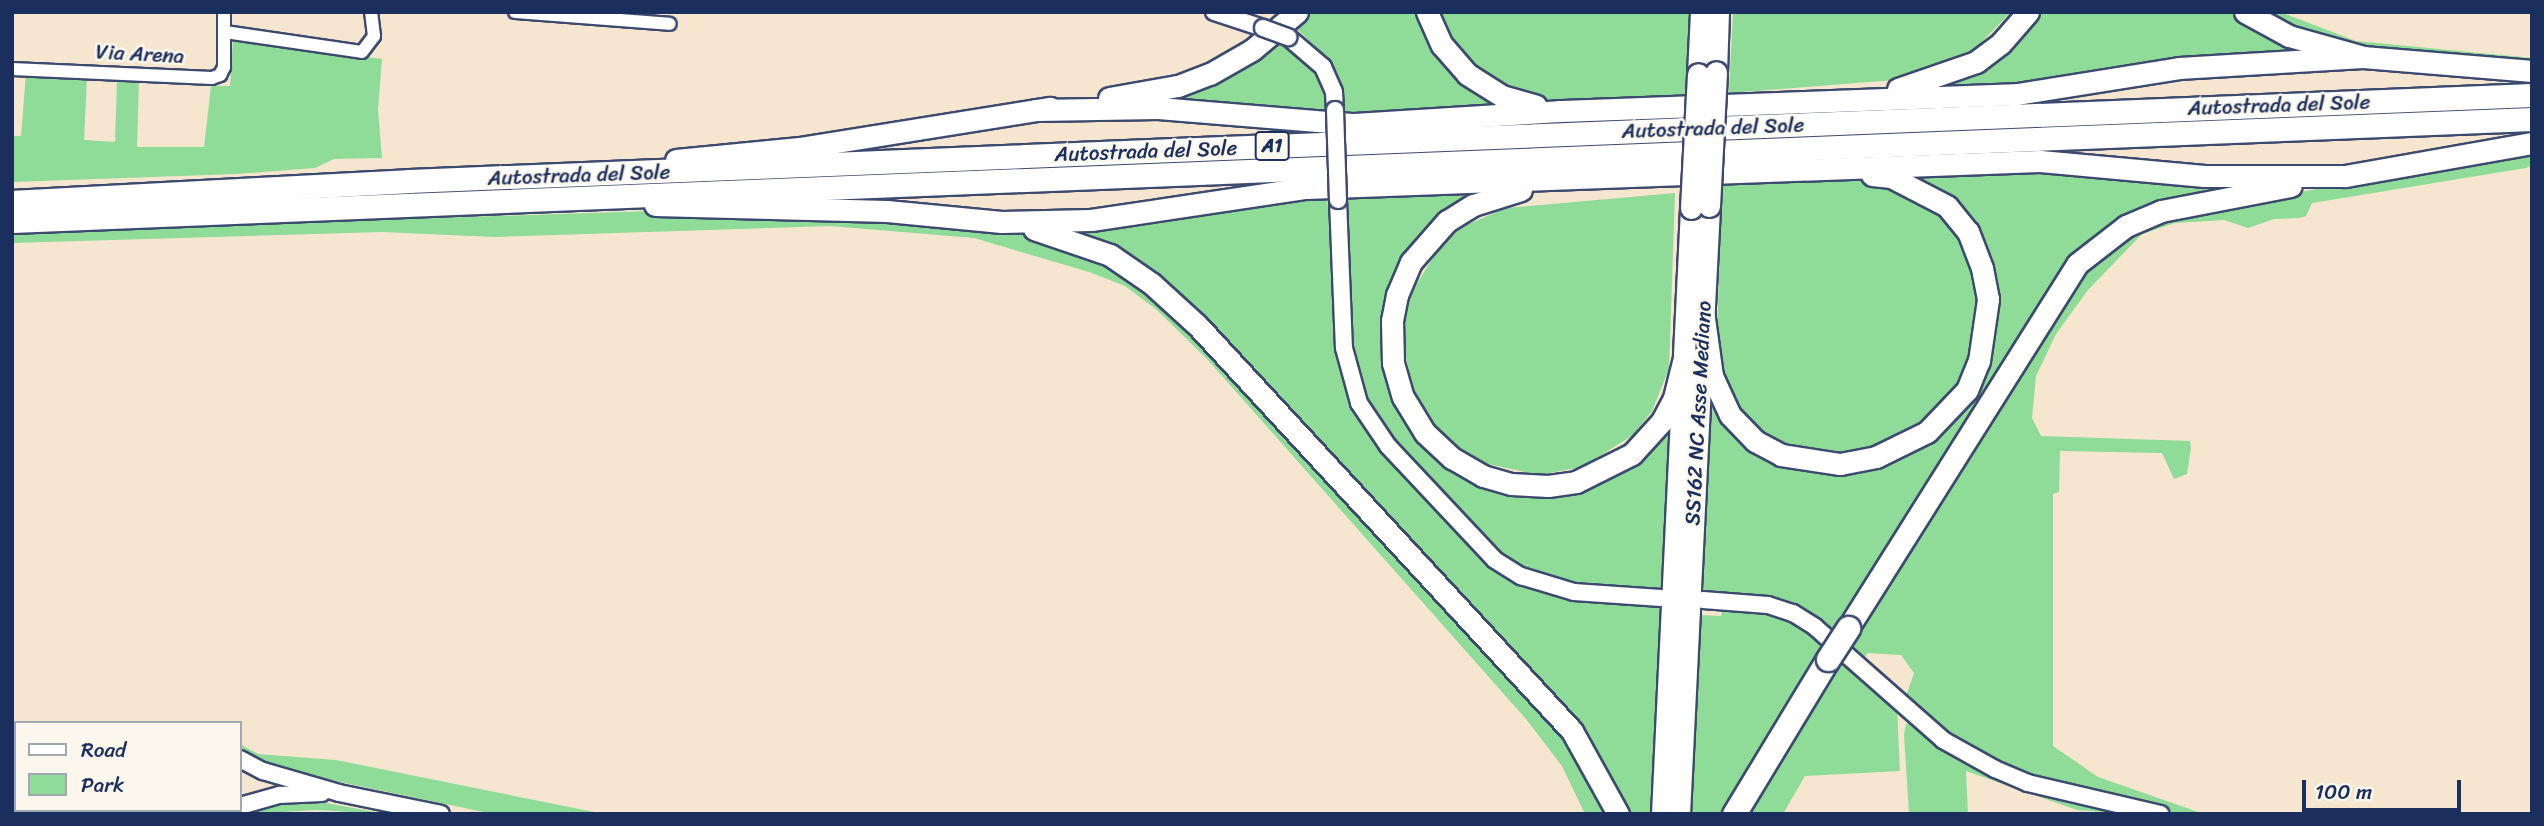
<!DOCTYPE html>
<html>
<head>
<meta charset="utf-8">
<style>
	body { margin:0 }
	#map { position:relative; width:2544px; height:826px; overflow:hidden; background:#f6e6cf; font-family:Sriracha,sans-serif }
	div>[style] { position:absolute }
	[style*='--x'] { left:calc(var(--x)*1px); top:calc(var(--y)*1px); width:calc(var(--w)*1px); rotate:calc(var(--a)*1deg) }
	.green>* { inset:0; background:#8fdb98 }
	.roads { filter:drop-shadow(2px 0 #3c4a6f) drop-shadow(-2px 0 #3c4a6f) drop-shadow(0 2px #3c4a6f) drop-shadow(0 -2px #3c4a6f) }
	.minor>* { height:12px; margin:-6px; padding:0 6px; transform-origin:6px; border-radius:6px; background:#fff }
	.tertiary>* { height:16px; margin:-8px; padding:0 8px; transform-origin:8px; border-radius:8px; background:#fff }
	.trunk>* { height:21px; margin:-10.5px; padding:0 10.5px; transform-origin:10.5px; border-radius:10.5px; background:#fff }
	.motorway>* { height:23px; margin:-11.5px; padding:0 11.5px; transform-origin:11.5px; border-radius:11.5px; background:#fff }
	.bridges { filter:drop-shadow(2px 0 #3c4a6f) drop-shadow(-2px 0 #3c4a6f) drop-shadow(0 2px #3c4a6f) drop-shadow(0 -2px #3c4a6f) }
	.tertiary-bridge>* { height:16px; margin:-8px; padding:0 8px; transform-origin:8px; border-radius:8px; background:#fff }
	.trunk-bridge>* { height:21px; margin:-10.5px; padding:0 10.5px; transform-origin:10.5px; border-radius:10.5px; background:#fff }
	.motorway-bridge>* { height:23px; margin:-11.5px; padding:0 11.5px; transform-origin:11.5px; border-radius:11.5px; background:#fff }
	span { translate:-50% -50%; white-space:nowrap; text-align:center; line-height:1.15; -webkit-text-stroke:5px #fbf7ec; paint-order:stroke }
	.shield-label span { padding:2px 5px; background:#fbf7ec; border:2px solid; border-radius:5px; -webkit-text-stroke-width:0 }
	.shield-label { font-size:19px; color:#1b2f5e; font-weight:700 }
	.street-label { font-size:21px; color:#1b2f5e }
	.frame { position:absolute; inset:0; border:14px solid #1b2f5e; pointer-events:none }
	.legend { position:absolute; left:14px; top:721px; width:228px; height:91px; box-sizing:border-box; background:#fbf7ec; border:2px solid #a1a7b3; margin:0; padding:9px 12px; list-style:none; font-size:21px; color:#1b2f5e }
	.legend li { display:flex; align-items:center; gap:14px; height:35px }
	.legend b { width:35px; border:2px solid #a1a7b3 }
	.scale { position:absolute; left:2302px; top:780px; width:159px; height:32px; box-sizing:border-box; border:4px solid #1b2f5e; border-top:0; padding-left:9px; font-size:21px; line-height:24px; white-space:nowrap; color:#1b2f5e; -webkit-text-stroke:5px #fbf7ec; paint-order:stroke }
</style>
</head>
<body>
<div id="map">
	<div class="green">
		<div style="clip-path:polygon(1303px 12px,1419px 12px,1506px 107px,1340px 116px,1335px 75px,1327px 58px,1292px 24px)"></div>
		<div style="clip-path:polygon(1432px 12px,1691px 12px,1687px 99px,1563px 103px,1520px 96px,1468px 66px)"></div>
		<div style="clip-path:polygon(1733px 12px,2011px 12px,1967px 57px,1907px 79px,1729px 93px)"></div>
		<div style="clip-path:polygon(2034px 12px,2230px 12px,2264px 36px,2306px 50px,2049px 85px,1936px 87px)"></div>
		<div style="clip-path:polygon(2259px 12px,2280px 12px,2356px 41px,2532px 58px,2532px 67px,2339px 47px)"></div>
		<div style="clip-path:polygon(233px 39px,382px 59px,378px 109px,382px 158px,334px 159px,315px 168px,236px 174px,12px 182px,12px 136px,21px 136px,26px 73px,87px 78px,84px 140px,115px 142px,117px 79px,139px 80px,137px 147px,204px 147px,211px 86px,230px 86px)"></div>
		<div style="clip-path:polygon(1278px 42px,1316px 71px,1323px 85px,1327px 116px,1163px 102px,1162px 97px,1253px 60px)"></div>
		<div style="clip-path:polygon(2532px 149px,2532px 165px,2526px 168px,2312px 203px,2306px 216px,2299px 218px,2274px 219px,2248px 228px,2224px 220px,2175px 223px,2142px 234px,2088px 290px,2056px 334px,2036px 376px,2032px 418px,2041px 436px,2190px 441px,2191px 448px,2187px 474px,2174px 479px,2162px 453px,2060px 451px,2059px 492px,2053px 494px,2053px 746px,2098px 777px,2204px 814px,2179px 814px,2103px 797px,2027px 775px,1964px 748px,1905px 699px,1914px 673px,1901px 655px,1868px 653px,1863px 659px,1845px 643px,2069px 283px,2110px 244px,2156px 219px)"></div>
		<div style="clip-path:polygon(2014px 170px,2254px 183px,2102px 234px,1834px 633px,1812px 616px,1703px 593px,1709px 388px,1744px 441px,1882px 461px,1973px 386px,1982px 253px,1911px 173px)"></div>
		<div style="clip-path:polygon(1852px 179px,1884px 182px,1918px 193px,1953px 223px,1975px 266px,1982px 314px,1973px 362px,1949px 403px,1912px 435px,1867px 452px,1819px 454px,1773px 440px,1734px 411px,1716px 364px,1722px 185px)"></div>
		<div style="clip-path:polygon(1481px 192px,1450px 206px,1430px 226px,1385px 358px,1440px 455px,1576px 490px,1609px 478px,1637px 457px,1661px 427px,1671px 430px,1662px 592px,1574px 587px,1525px 571px,1497px 553px,1400px 450px,1375px 419px,1364px 394px,1351px 344px,1345px 193px)"></div>
		<div style="clip-path:polygon(1675px 193px,1669px 369px,1652px 411px,1633px 435px,1582px 467px,1538px 475px,1479px 462px,1442px 437px,1416px 400px,1402px 341px,1409px 296px,1441px 245px,1464px 226px,1506px 208px)"></div>
		<div style="clip-path:polygon(1327px 195px,1339px 363px,1349px 397px,1373px 438px,1490px 562px,1533px 589px,1575px 601px,1660px 606px,1652px 814px,1623px 814px,1605px 777px,1192px 308px,1055px 226px)"></div>
		<div style="clip-path:polygon(710px 209px,1001px 222px,1071px 245px,1131px 277px,1160px 298px,1559px 722px,1610px 814px,1585px 814px,1562px 766px,1526px 719px,1207px 359px,1157px 310px,1125px 286px,1089px 272px,974px 238px,830px 226px,494px 237px,382px 232px,12px 243px,12px 232px)"></div>
		<div style="clip-path:polygon(1723px 608px,1780px 616px,1825px 645px,1726px 814px,1687px 814px,1699px 615px,1721px 616px)"></div>
		<div style="clip-path:polygon(1839px 657px,1897px 708px,1900px 771px,1805px 776px,1783px 814px,1742px 814px)"></div>
		<div style="clip-path:polygon(1912px 722px,1964px 762px,1987px 773px,2128px 814px,2077px 810px,1966px 771px,1968px 814px,1909px 814px,1904px 735px,1906px 724px)"></div>
		<div style="clip-path:polygon(240px 744px,258px 754px,336px 760px,604px 814px,493px 814px,283px 770px,240px 752px)"></div>
		<div style="clip-path:polygon(326px 803px,386px 814px,317px 810px,244px 814px,278px 805px)"></div>
		<div style="clip-path:polygon(23px 810px,202px 810px,23px 814px)"></div>
	</div>
	<div class="roads">
		<div class="minor">
			<div style="--x:515;--y:12;--w:155;--a:4.4"></div>
			<div style="--x:225;--y:32;--w:138;--a:8.3"></div>
			<div style="--x:362;--y:52;--w:20;--a:-53"></div>
			<div style="--x:374;--y:36;--w:24;--a:-97"></div>
			<div style="--x:12;--y:69;--w:200;--a:2.6"></div>
			<div style="--x:212;--y:78;--w:9;--a:-21"></div>
			<div style="--x:220;--y:75;--w:9;--a:-63"></div>
			<div style="--x:224;--y:67;--w:55;--a:-90"></div>
		</div>
		<div class="tertiary">
			<div style="--x:1214;--y:12;--w:52;--a:18.1"></div>
			<div style="--x:1288;--y:37;--w:46;--a:40.6"></div>
			<div style="--x:1323;--y:67;--w:27;--a:66"></div>
			<div style="--x:1334;--y:92;--w:18;--a:87"></div>
			<div style="--x:1338;--y:200;--w:148;--a:87.7"></div>
			<div style="--x:1344;--y:348;--w:57;--a:74.7"></div>
			<div style="--x:1359;--y:403;--w:52;--a:56"></div>
			<div style="--x:1388;--y:446;--w:156;--a:46.8"></div>
			<div style="--x:1495;--y:560;--w:31;--a:32"></div>
			<div style="--x:1521;--y:576;--w:55;--a:16.8"></div>
			<div style="--x:1574;--y:592;--w:87;--a:3.9"></div>
			<div style="--x:1703;--y:600;--w:65;--a:4.4"></div>
			<div style="--x:1768;--y:605;--w:26;--a:18"></div>
			<div style="--x:1793;--y:613;--w:26;--a:32"></div>
			<div style="--x:1815;--y:627;--w:171;--a:41.4"></div>
			<div style="--x:1943;--y:740;--w:60;--a:29.1"></div>
			<div style="--x:1995;--y:769;--w:36;--a:23"></div>
			<div style="--x:2028;--y:783;--w:136;--a:13.2"></div>
			<div style="--x:12;--y:734;--w:5;--a:37"></div>
			<div style="--x:240;--y:759;--w:26;--a:28"></div>
			<div style="--x:263;--y:771;--w:79;--a:16.1"></div>
			<div style="--x:339;--y:793;--w:104;--a:11.6"></div>
			<div style="--x:240;--y:806;--w:41;--a:-15.8"></div>
			<div style="--x:279;--y:795;--w:43;--a:-2.7"></div>
			<div style="--x:222;--y:814;--w:9;--a:-27"></div>
		</div>
		<div class="trunk">
			<div style="--x:1427;--y:12;--w:36;--a:66"></div>
			<div style="--x:1442;--y:45;--w:38;--a:49"></div>
			<div style="--x:1467;--y:74;--w:41;--a:32.2"></div>
			<div style="--x:1502;--y:96;--w:35;--a:16"></div>
			<div style="--x:2245;--y:12;--w:50;--a:28.6"></div>
			<div style="--x:2289;--y:36;--w:77;--a:15.8"></div>
			<div style="--x:2363;--y:57;--w:170;--a:4.7"></div>
			<div style="--x:1716;--y:72;--w:60;--a:-88.1"></div>
			<div style="--x:1698;--y:74;--w:62;--a:-87.2"></div>
			<div style="--x:1898;--y:89;--w:83;--a:-19.1"></div>
			<div style="--x:1976;--y:62;--w:31;--a:-37"></div>
			<div style="--x:2001;--y:43;--w:41;--a:-48.9"></div>
			<div style="--x:1109;--y:98;--w:70;--a:-9.9"></div>
			<div style="--x:1178;--y:86;--w:34;--a:-21"></div>
			<div style="--x:1210;--y:74;--w:48;--a:-29.7"></div>
			<div style="--x:1252;--y:50;--w:59;--a:-40.2"></div>
			<div style="--x:1036;--y:110;--w:122;--a:-0.9"></div>
			<div style="--x:1158;--y:108;--w:197;--a:4.7"></div>
			<div style="--x:1354;--y:124;--w:205;--a:-3.6"></div>
			<div style="--x:1559;--y:111;--w:458;--a:-2.1"></div>
			<div style="--x:2017;--y:94;--w:164;--a:-9.1"></div>
			<div style="--x:2179;--y:68;--w:184;--a:-3.4"></div>
			<div style="--x:676;--y:160;--w:124;--a:-5.6"></div>
			<div style="--x:799;--y:148;--w:254;--a:-9.1"></div>
			<div style="--x:1521;--y:190;--w:50;--a:162.6"></div>
			<div style="--x:1473;--y:205;--w:31;--a:148"></div>
			<div style="--x:1447;--y:221;--w:55;--a:131.3"></div>
			<div style="--x:1411;--y:262;--w:36;--a:113"></div>
			<div style="--x:1397;--y:295;--w:26;--a:101"></div>
			<div style="--x:1392;--y:321;--w:42;--a:88.6"></div>
			<div style="--x:1393;--y:363;--w:35;--a:74"></div>
			<div style="--x:1403;--y:397;--w:42;--a:58.6"></div>
			<div style="--x:1425;--y:433;--w:37;--a:43"></div>
			<div style="--x:1452;--y:458;--w:36;--a:30"></div>
			<div style="--x:1483;--y:476;--w:29;--a:16"></div>
			<div style="--x:1511;--y:484;--w:37;--a:3"></div>
			<div style="--x:1548;--y:486;--w:28;--a:-8"></div>
			<div style="--x:1576;--y:482;--w:63;--a:-26.6"></div>
			<div style="--x:1632;--y:454;--w:45;--a:-47.7"></div>
			<div style="--x:1662;--y:421;--w:26;--a:-62"></div>
			<div style="--x:1674;--y:398;--w:37;--a:-76"></div>
			<div style="--x:655;--y:205;--w:232;--a:1.5"></div>
			<div style="--x:887;--y:211;--w:115;--a:5.5"></div>
			<div style="--x:1001;--y:222;--w:90;--a:-1.3"></div>
			<div style="--x:1091;--y:220;--w:217;--a:-8.5"></div>
			<div style="--x:1306;--y:188;--w:734;--a:-2.11"></div>
			<div style="--x:2040;--y:161;--w:165;--a:5.2"></div>
			<div style="--x:2204;--y:176;--w:141;--a:0"></div>
			<div style="--x:2345;--y:176;--w:190;--a:-10"></div>
			<div style="--x:1034;--y:229;--w:80;--a:18.9"></div>
			<div style="--x:1110;--y:255;--w:51;--a:34.6"></div>
			<div style="--x:1152;--y:284;--w:62;--a:42.4"></div>
			<div style="--x:1198;--y:326;--w:551;--a:47.28"></div>
			<div style="--x:1572;--y:731;--w:95;--a:61"></div>
			<div style="--x:1703;--y:311;--w:66;--a:82.1"></div>
			<div style="--x:1712;--y:376;--w:43;--a:65.2"></div>
			<div style="--x:1730;--y:415;--w:36;--a:46"></div>
			<div style="--x:1755;--y:441;--w:30;--a:28"></div>
			<div style="--x:1781;--y:455;--w:60;--a:8.7"></div>
			<div style="--x:1840;--y:464;--w:37;--a:-11"></div>
			<div style="--x:1876;--y:457;--w:57;--a:-26.1"></div>
			<div style="--x:1927;--y:432;--w:58;--a:-46.4"></div>
			<div style="--x:1967;--y:390;--w:31;--a:-68"></div>
			<div style="--x:1979;--y:361;--w:63;--a:-81.7"></div>
			<div style="--x:1988;--y:299;--w:32;--a:-101"></div>
			<div style="--x:1982;--y:268;--w:39;--a:-111"></div>
			<div style="--x:1968;--y:232;--w:33;--a:-129"></div>
			<div style="--x:1947;--y:206;--w:63;--a:-152.6"></div>
			<div style="--x:1891;--y:177;--w:19;--a:-174"></div>
			<div style="--x:1703;--y:326;--w:120;--a:-87.1"></div>
			<div style="--x:1848;--y:628;--w:430;--a:-57.8"></div>
			<div style="--x:2077;--y:264;--w:62;--a:-37.8"></div>
			<div style="--x:2126;--y:226;--w:38;--a:-23"></div>
			<div style="--x:2161;--y:211;--w:132;--a:-10.9"></div>
			<div style="--x:1662;--y:814;--w:607;--a:-87.26"></div>
			<div style="--x:1679;--y:814;--w:457;--a:-87.2"></div>
		</div>
		<div class="motorway">
			<div style="--x:12;--y:202;--w:398;--a:-3"></div>
			<div style="--x:409;--y:181;--w:2125;--a:-2.32"></div>
			<div style="--x:12;--y:221;--w:2522;--a:-2.32"></div>
			<div style="--x:1734;--y:814;--w:181;--a:-58.8"></div>
		</div>
	</div>
	<div class="bridges">
		<div class="tertiary-bridge">
			<div style="--x:1263;--y:28;--w:27;--a:20"></div>
			<div style="--x:1335;--y:110;--w:90;--a:88.1"></div>
		</div>
		<div class="trunk-bridge">
			<div style="--x:1709;--y:206;--w:134;--a:-87"></div>
			<div style="--x:1691;--y:208;--w:134;--a:-87"></div>
		</div>
		<div class="motorway-bridge">
			<div style="--x:1828;--y:659;--w:37;--a:-57"></div>
		</div>
	</div>
	<div class="shield-label">
		<span style="left:1272px;top:146px">A1</span>
	</div>
	<div class="street-label">
		<span style="left:140px;top:54px;rotate:3deg">Via Arena</span>
		<span style="left:2279px;top:105px;rotate:-2deg">Autostrada del Sole</span>
		<span style="left:1713px;top:128px;rotate:-2deg">Autostrada del Sole</span>
		<span style="left:1146px;top:151px;rotate:-2deg">Autostrada del Sole</span>
		<span style="left:579px;top:175px;rotate:-2deg">Autostrada del Sole</span>
		<span style="left:1698px;top:413px;rotate:-87deg">SS162 NC Asse Mediano</span>
	</div>
	<div class="frame"></div>
	<ul class="legend">
	<li><b style="height:9px;background:#fff"></b>Road</li>
	<li><b style="height:19px;background:#8fdb98"></b>Park</li>
	</ul>
	<div class="scale">100 m</div>
</div>
</body>
</html>
